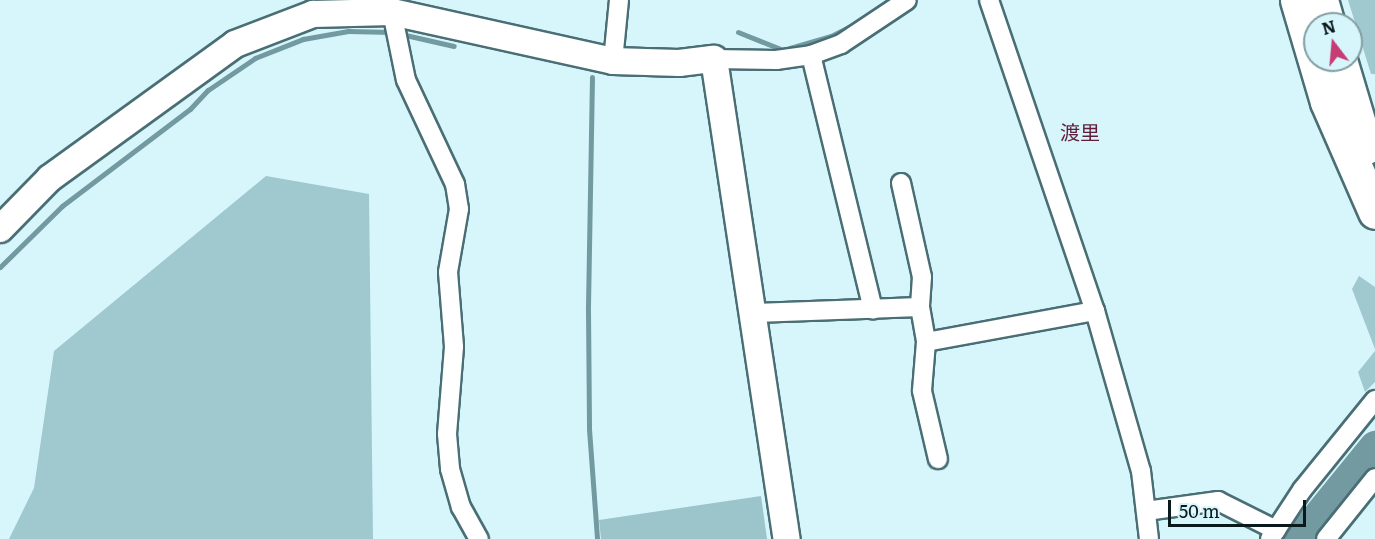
<!DOCTYPE html>
<html>
<head>
<meta charset="utf-8">
<style>
	body { margin:0 }
	#map { position:relative; width:1375px; height:539px; overflow:hidden; background:#d6f6fc; font-family:Literata,"Noto Sans JP",serif }
	div>[style] { position:absolute }
	[style*='--x'] { left:calc(var(--x)*1px); top:calc(var(--y)*1px); width:calc(var(--w)*1px); rotate:calc(var(--a)*1deg) }
	.green>* { inset:0; background:#9cc4cb }
	.forest>* { inset:0; background:#9fc8cf }
	.stream>* { height:5px; margin:-2.5px; padding:0 2.5px; transform-origin:2.5px; border-radius:2.5px; background:#739aa1 }
	.river>* { height:33px; margin:-16.5px; padding:0 16.5px; transform-origin:16.5px; border-radius:16.5px; background:#739aa1 }
	.roads { filter:drop-shadow(2px 0 #496e74) drop-shadow(-2px 0 #496e74) drop-shadow(0 2px #496e74) drop-shadow(0 -2px #496e74) }
	.street>* { height:18px; margin:-9px; padding:0 9px; transform-origin:9px; border-radius:9px; background:#fff }
	.secondary>* { height:26px; margin:-13px; padding:0 13px; transform-origin:13px; border-radius:13px; background:#fff }
	.highway>* { height:33px; margin:-16.5px; padding:0 16.5px; transform-origin:16.5px; border-radius:16.5px; background:#fff }
	span { translate:-50% -50%; white-space:nowrap; text-align:center; line-height:1.15; -webkit-text-stroke:6px #d6f6fc; paint-order:stroke }
	.quarter-label { font-size:20px; color:#601e38 }
	.north { position:absolute; left:1303px; top:12px; width:60px; height:60px; box-sizing:border-box; background:#d6f6fc; border:2px solid #849ea2; border-radius:50%; rotate:344deg; font-size:16px; font-weight:700; line-height:24px; text-align:center; color:#0a191c }
	.north::after { content:''; display:block; margin:auto; width:21px; height:27px; background:#c63c75; clip-path:polygon(50% 0,100% 100%,50% 72%,0 100%) }
	.scale { position:absolute; left:1168px; top:500px; width:138px; height:27px; box-sizing:border-box; border:3px solid #0a191c; border-top:0; padding-left:8px; font-size:18px; line-height:21px; white-space:nowrap; color:#0a191c; -webkit-text-stroke:4px #d6f6fc; paint-order:stroke }
</style>
</head>
<body>
<div id="map">
	<div class="green">
		<div style="clip-path:polygon(761px 496px,767px 539px,601px 539px,599px 520px)"></div>
	</div>
	<div class="forest">
		<div style="clip-path:polygon(1348px 0,1375px 0,1375px 74px,1371px 74px)"></div>
		<div style="clip-path:polygon(266px 176px,369px 194px,373px 539px,9px 539px,34px 488px,54px 351px)"></div>
		<div style="clip-path:polygon(1359px 276px,1375px 287px,1375px 349px,1352px 289px)"></div>
		<div style="clip-path:polygon(1375px 351px,1375px 382px,1365px 392px,1358px 372px)"></div>
	</div>
	<div class="stream">
		<div style="--x:869;--y:15;--w:26;--a:-36"></div>
		<div style="--x:738;--y:32;--w:48;--a:21.8"></div>
		<div style="--x:783;--y:50;--w:50;--a:-16.3"></div>
		<div style="--x:831;--y:36;--w:31;--a:-27"></div>
		<div style="--x:401;--y:34;--w:54;--a:12.8"></div>
		<div style="--x:592;--y:77;--w:233;--a:91"></div>
		<div style="--x:588;--y:310;--w:119;--a:89.5"></div>
		<div style="--x:589;--y:429;--w:110;--a:85.8"></div>
		<div style="--x:0;--y:267;--w:87;--a:-44.5"></div>
		<div style="--x:62;--y:206;--w:161;--a:-37.2"></div>
		<div style="--x:190;--y:109;--w:26;--a:-47"></div>
		<div style="--x:208;--y:90;--w:57;--a:-34.2"></div>
		<div style="--x:255;--y:58;--w:52;--a:-21.6"></div>
		<div style="--x:303;--y:39;--w:46;--a:-10.1"></div>
		<div style="--x:348;--y:31;--w:44;--a:1.3"></div>
	</div>
	<div class="river">
		<div style="--x:1300;--y:539;--w:119;--a:-50.8"></div>
	</div>
	<div class="roads">
		<div class="street">
			<div style="--x:989;--y:0;--w:329;--a:71.2"></div>
			<div style="--x:1095;--y:311;--w:166;--a:74"></div>
			<div style="--x:1141;--y:471;--w:68;--a:83.3"></div>
			<div style="--x:392;--y:12;--w:69;--a:78.4"></div>
			<div style="--x:406;--y:80;--w:115;--a:64.8"></div>
			<div style="--x:455;--y:184;--w:25;--a:81"></div>
			<div style="--x:459;--y:209;--w:64;--a:99.9"></div>
			<div style="--x:448;--y:272;--w:75;--a:85.4"></div>
			<div style="--x:454;--y:347;--w:87;--a:94.6"></div>
			<div style="--x:447;--y:434;--w:35;--a:85"></div>
			<div style="--x:450;--y:469;--w:40;--a:74"></div>
			<div style="--x:461;--y:507;--w:37;--a:61"></div>
			<div style="--x:811;--y:55;--w:262;--a:76.3"></div>
			<div style="--x:714;--y:59;--w:62;--a:0.9"></div>
			<div style="--x:776;--y:60;--w:35;--a:-8"></div>
			<div style="--x:811;--y:55;--w:32;--a:-20"></div>
			<div style="--x:841;--y:44;--w:79;--a:-33.7"></div>
			<div style="--x:613;--y:61;--w:61;--a:-84.4"></div>
			<div style="--x:901;--y:183;--w:96;--a:77.4"></div>
			<div style="--x:922;--y:277;--w:30;--a:94"></div>
			<div style="--x:920;--y:307;--w:36;--a:80"></div>
			<div style="--x:926;--y:342;--w:49;--a:94.7"></div>
			<div style="--x:922;--y:391;--w:70;--a:76.8"></div>
			<div style="--x:755;--y:313;--w:165;--a:-2.1"></div>
			<div style="--x:926;--y:342;--w:172;--a:-10.4"></div>
			<div style="--x:1146;--y:511;--w:73;--a:-7.9"></div>
			<div style="--x:1218;--y:501;--w:65;--a:26.6"></div>
			<div style="--x:1270;--y:539;--w:59;--a:-56.9"></div>
			<div style="--x:1302;--y:490;--w:116;--a:-51"></div>
			<div style="--x:1326;--y:539;--w:78;--a:-51.2"></div>
		</div>
		<div class="secondary">
			<div style="--x:0;--y:229;--w:71;--a:-45.6"></div>
			<div style="--x:50;--y:178;--w:228;--a:-35.9"></div>
			<div style="--x:235;--y:44;--w:84;--a:-21"></div>
			<div style="--x:313;--y:14;--w:79;--a:-1.5"></div>
			<div style="--x:392;--y:12;--w:226;--a:12.5"></div>
			<div style="--x:613;--y:61;--w:66;--a:1.7"></div>
			<div style="--x:679;--y:63;--w:35;--a:-7"></div>
			<div style="--x:714;--y:59;--w:486;--a:81.4"></div>
		</div>
		<div class="highway">
			<div style="--x:1297;--y:0;--w:106;--a:73.6"></div>
			<div style="--x:1327;--y:102;--w:120;--a:66.4"></div>
			<div style="--x:1321;--y:0;--w:25;--a:74"></div>
			<div style="--x:1340;--y:60;--w:91;--a:73.4"></div>
		</div>
	</div>
	<div class="quarter-label">
		<span style="left:1080px;top:131px">渡里</span>
	</div>
	<div class="north">N</div>
	<div class="scale">50 m</div>
</div>
</body>
</html>
